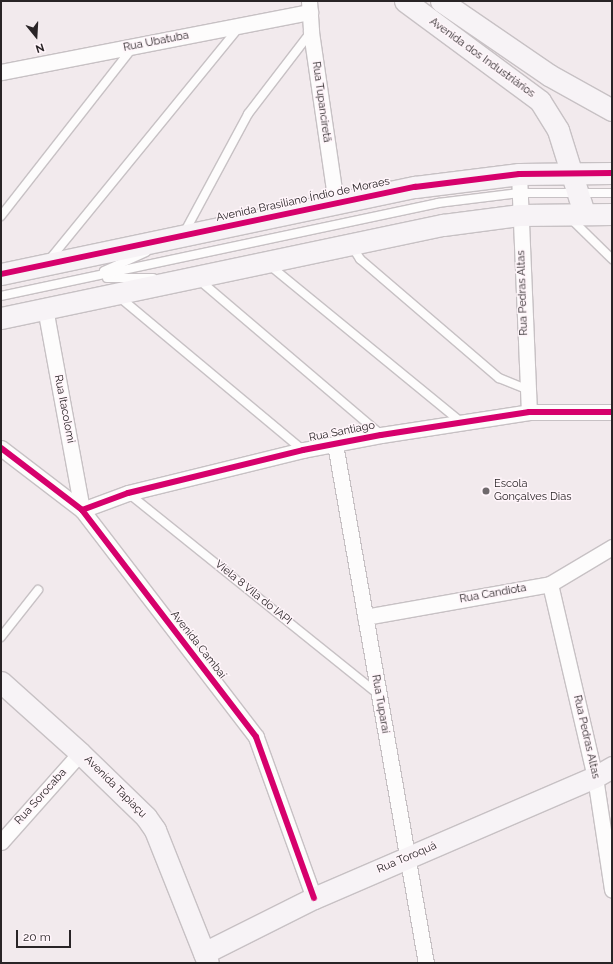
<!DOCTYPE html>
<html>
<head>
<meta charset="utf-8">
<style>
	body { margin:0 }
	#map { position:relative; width:613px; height:964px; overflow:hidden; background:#f2eaed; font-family:Raleway,sans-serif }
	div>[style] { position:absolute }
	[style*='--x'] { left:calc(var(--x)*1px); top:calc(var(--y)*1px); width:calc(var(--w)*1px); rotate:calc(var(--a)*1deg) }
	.roads { filter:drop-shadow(1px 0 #c7c1c4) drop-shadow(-1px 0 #c7c1c4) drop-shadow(0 1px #c7c1c4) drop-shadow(0 -1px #c7c1c4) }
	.lane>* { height:8px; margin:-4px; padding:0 4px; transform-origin:4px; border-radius:4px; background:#fdfcfc }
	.street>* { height:15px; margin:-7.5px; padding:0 7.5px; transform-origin:7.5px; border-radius:7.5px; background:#fdfcfc }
	.secondary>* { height:21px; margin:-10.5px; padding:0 10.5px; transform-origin:10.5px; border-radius:10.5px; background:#f7f3f6 }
	.cycleway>* { height:6px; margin:-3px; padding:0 3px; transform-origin:3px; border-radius:3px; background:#d6006c }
	.dots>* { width:11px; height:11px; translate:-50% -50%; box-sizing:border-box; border:2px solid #fff5fa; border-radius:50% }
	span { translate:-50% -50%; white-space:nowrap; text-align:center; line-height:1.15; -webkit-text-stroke:3px #fff5fa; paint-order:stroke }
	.street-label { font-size:11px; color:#292426 }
	.poi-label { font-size:11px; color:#292426 }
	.left { translate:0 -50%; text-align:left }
	.frame { position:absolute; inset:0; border:2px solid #292426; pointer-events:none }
	.north { position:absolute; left:16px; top:16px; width:40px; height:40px; -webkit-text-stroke:3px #fff5fa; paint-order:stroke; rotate:162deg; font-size:11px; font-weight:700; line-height:16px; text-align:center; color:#292426 }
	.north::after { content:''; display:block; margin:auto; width:14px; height:18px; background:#292426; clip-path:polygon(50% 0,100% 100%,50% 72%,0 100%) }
	.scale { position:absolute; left:16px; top:930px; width:55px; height:18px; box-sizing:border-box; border:2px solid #292426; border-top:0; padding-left:5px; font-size:12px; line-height:14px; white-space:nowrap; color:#292426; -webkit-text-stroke:3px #fff5fa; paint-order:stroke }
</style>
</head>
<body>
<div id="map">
	<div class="roads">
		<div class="lane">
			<div style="--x:1;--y:216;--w:214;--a:-52"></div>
			<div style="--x:570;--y:218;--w:59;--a:44.3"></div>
			<div style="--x:184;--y:233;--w:135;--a:-61.7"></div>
			<div style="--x:248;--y:114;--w:103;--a:-52.5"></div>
			<div style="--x:351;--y:245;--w:17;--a:57"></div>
			<div style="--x:360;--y:259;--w:183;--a:40.6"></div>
			<div style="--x:499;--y:378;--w:29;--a:22"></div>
			<div style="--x:50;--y:259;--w:301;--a:-50.8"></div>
			<div style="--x:268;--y:264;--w:248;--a:39.3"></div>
			<div style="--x:104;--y:271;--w:46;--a:-24.3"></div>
			<div style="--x:107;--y:278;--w:46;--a:0"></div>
			<div style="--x:198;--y:279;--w:240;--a:40.4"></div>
			<div style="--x:1;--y:296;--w:447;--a:-12"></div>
			<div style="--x:438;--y:203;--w:82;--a:-7"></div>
			<div style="--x:519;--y:193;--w:93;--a:0"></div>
			<div style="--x:118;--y:296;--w:241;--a:39.8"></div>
			<div style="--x:128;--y:493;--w:319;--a:38.8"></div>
			<div style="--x:1;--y:637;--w:60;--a:-51.8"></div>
		</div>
		<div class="street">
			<div style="--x:309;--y:1;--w:31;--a:86"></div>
			<div style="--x:311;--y:32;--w:173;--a:81.7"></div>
			<div style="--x:1;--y:72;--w:315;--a:-11"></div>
			<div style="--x:519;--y:174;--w:238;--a:87.6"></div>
			<div style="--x:45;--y:308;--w:205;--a:79.6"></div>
			<div style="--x:335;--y:444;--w:527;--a:80.06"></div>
			<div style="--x:1;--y:448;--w:102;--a:37.4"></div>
			<div style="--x:82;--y:510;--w:286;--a:52.5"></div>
			<div style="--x:256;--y:737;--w:171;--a:70.2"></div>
			<div style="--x:82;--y:510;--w:49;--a:-20.3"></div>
			<div style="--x:128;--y:493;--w:180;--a:-13.8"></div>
			<div style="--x:303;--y:450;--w:79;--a:-10.9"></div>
			<div style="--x:381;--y:435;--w:150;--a:-8.8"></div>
			<div style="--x:529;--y:412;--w:83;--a:0"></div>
			<div style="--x:550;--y:584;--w:198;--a:76.9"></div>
			<div style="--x:595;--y:777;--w:114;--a:81.4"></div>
			<div style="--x:365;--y:617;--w:188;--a:-10.1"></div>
			<div style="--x:550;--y:584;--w:72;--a:-30.8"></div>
			<div style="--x:1;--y:842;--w:119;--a:-48.4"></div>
		</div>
		<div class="secondary">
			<div style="--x:405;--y:1;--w:168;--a:36.5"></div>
			<div style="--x:540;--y:101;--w:34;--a:58"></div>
			<div style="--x:558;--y:130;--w:87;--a:72.6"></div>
			<div style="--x:441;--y:1;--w:131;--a:34.4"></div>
			<div style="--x:549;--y:75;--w:72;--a:29.1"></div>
			<div style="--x:1;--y:274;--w:423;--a:-11.9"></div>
			<div style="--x:415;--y:187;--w:105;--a:-7.1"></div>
			<div style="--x:519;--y:174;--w:93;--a:-0.6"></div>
			<div style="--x:1;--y:318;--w:452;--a:-11.9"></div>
			<div style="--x:443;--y:225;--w:78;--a:-7.4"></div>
			<div style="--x:520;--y:215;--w:92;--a:-0.6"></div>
			<div style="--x:1;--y:682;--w:106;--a:41.9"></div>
			<div style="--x:80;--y:753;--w:92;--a:44.1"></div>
			<div style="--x:146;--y:817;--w:16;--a:55"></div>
			<div style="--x:155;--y:830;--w:143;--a:68.3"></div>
			<div style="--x:204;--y:953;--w:123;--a:-26.6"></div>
			<div style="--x:314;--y:898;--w:306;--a:-23.3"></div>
			<div style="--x:595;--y:777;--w:20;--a:-30"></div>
		</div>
	</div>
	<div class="cycleway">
		<div style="--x:1;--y:274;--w:423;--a:-11.9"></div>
		<div style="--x:415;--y:187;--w:105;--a:-7.1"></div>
		<div style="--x:519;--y:174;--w:93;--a:-0.6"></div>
		<div style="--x:1;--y:448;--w:102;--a:37.4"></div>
		<div style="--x:82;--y:510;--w:286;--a:52.5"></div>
		<div style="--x:256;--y:737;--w:171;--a:70.2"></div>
		<div style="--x:82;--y:510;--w:49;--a:-20.3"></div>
		<div style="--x:128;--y:493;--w:180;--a:-13.8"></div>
		<div style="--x:303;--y:450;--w:79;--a:-10.9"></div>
		<div style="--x:381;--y:435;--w:150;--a:-8.8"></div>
		<div style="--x:529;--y:412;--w:83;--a:0"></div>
	</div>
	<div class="dots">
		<div style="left:486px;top:491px;background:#6f696c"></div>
	</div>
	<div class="street-label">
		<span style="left:156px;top:42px;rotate:-11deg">Rua Ubatuba</span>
		<span style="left:482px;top:58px;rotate:36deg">Avenida dos Industriários</span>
		<span style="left:321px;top:102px;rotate:82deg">Rua Tupanciretã</span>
		<span style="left:303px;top:200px;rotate:-12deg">Avenida Brasiliano Índio de Moraes</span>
		<span style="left:523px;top:293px;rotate:-92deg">Rua Pedras Altas</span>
		<span style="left:64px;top:409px;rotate:79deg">Rua Itacolomi</span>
		<span style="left:342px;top:432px;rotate:-11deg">Rua Santiago</span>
		<span style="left:253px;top:593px;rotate:39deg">Viela 8 Vila do IAPI</span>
		<span style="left:493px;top:594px;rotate:-10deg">Rua Candiota</span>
		<span style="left:198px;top:645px;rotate:52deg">Avenida Cambaí</span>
		<span style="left:380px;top:704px;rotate:80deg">Rua Tuparaí</span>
		<span style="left:586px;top:737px;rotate:77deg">Rua Pedras Altas</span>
		<span style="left:115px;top:787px;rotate:45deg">Avenida Tapiaçu</span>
		<span style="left:41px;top:797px;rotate:-48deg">Rua Sorocaba</span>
		<span style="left:407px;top:858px;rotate:-23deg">Rua Toroquá</span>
	</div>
	<div class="poi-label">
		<span class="left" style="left:494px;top:491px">Escola<br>Gonçalves Dias</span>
	</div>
	<div class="frame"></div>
	<div class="north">N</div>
	<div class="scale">20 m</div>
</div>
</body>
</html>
